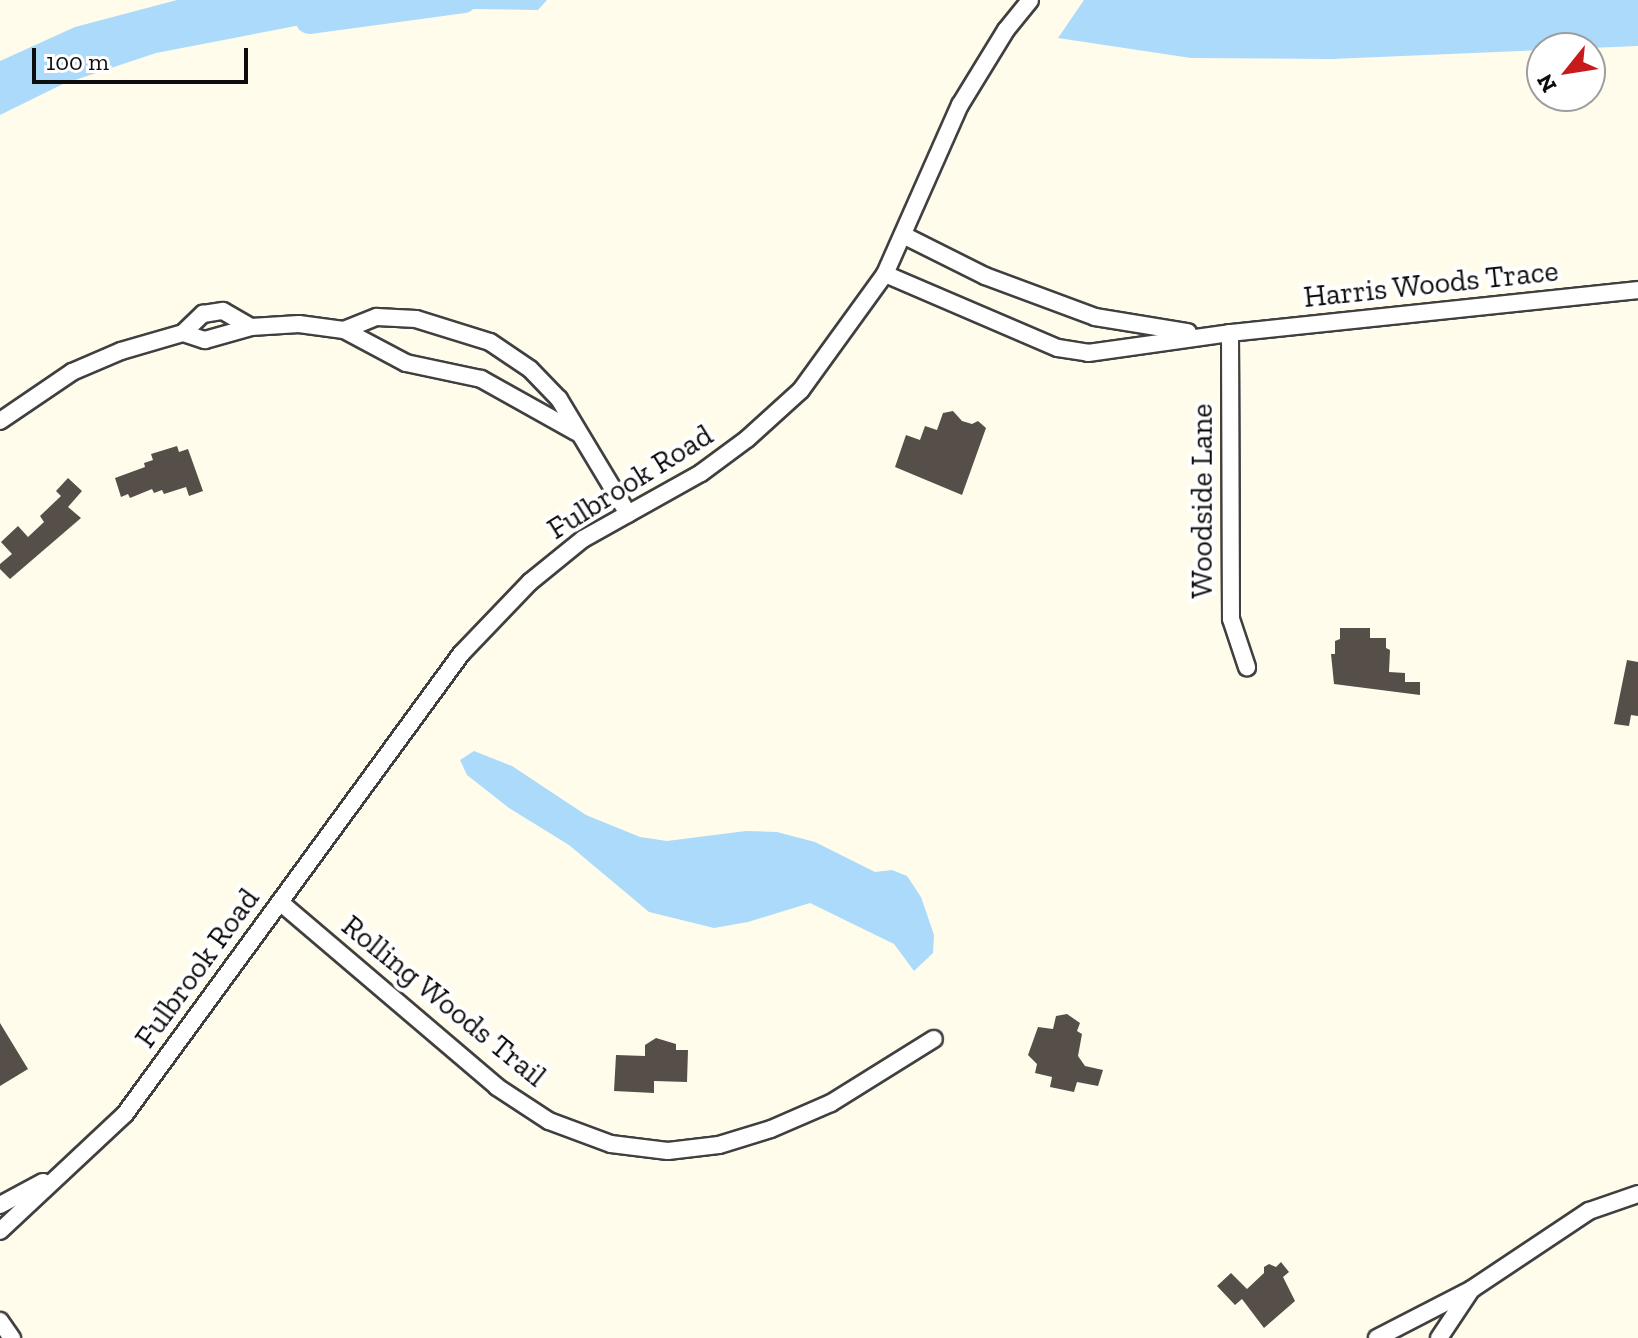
<!DOCTYPE html>
<html>
<head>
<meta charset="utf-8">
<style>
	body { margin:0 }
	#map { position:relative; width:1638px; height:1338px; overflow:hidden; background:#fffcec; font-family:"Zilla Slab",serif }
	div>[style] { position:absolute }
	[style*='--x'] { left:calc(var(--x)*1px); top:calc(var(--y)*1px); width:calc(var(--w)*1px); rotate:calc(var(--a)*1deg) }
	.water>* { inset:0; background:#acdafb }
	.river>* { height:26px; margin:-13px; padding:0 13px; transform-origin:13px; border-radius:13px; background:#acdafb }
	.building>* { inset:0; background:#564e48 }
	.roads { filter:drop-shadow(2px 0 #404040) drop-shadow(-2px 0 #404040) drop-shadow(0 2px #404040) drop-shadow(0 -2px #404040) }
	.street>* { height:16px; margin:-8px; padding:0 8px; transform-origin:8px; border-radius:8px; background:#fff }
	span { translate:-50% -50%; white-space:nowrap; text-align:center; line-height:1.15; -webkit-text-stroke:8px #fff; paint-order:stroke }
	.street-label { font-size:30px; color:#0d0d0d }
	.north { position:absolute; left:1526px; top:32px; width:80px; height:80px; box-sizing:border-box; background:#fff; border:2px solid #9e9e9e; border-radius:50%; rotate:240deg; font-size:22px; font-weight:700; line-height:32px; text-align:center; color:#0d0d0d }
	.north::after { content:''; display:block; margin:auto; width:28px; height:36px; background:#c71a1a; clip-path:polygon(50% 0,100% 100%,50% 72%,0 100%) }
	.scale { position:absolute; left:32px; top:48px; width:216px; height:36px; box-sizing:border-box; border:4px solid #0d0d0d; border-top:0; padding-left:10px; font-size:24px; line-height:28px; white-space:nowrap; color:#0d0d0d; -webkit-text-stroke:6px #fff; paint-order:stroke }
</style>
</head>
<body>
<div id="map">
	<div class="water">
		<div style="clip-path:polygon(177px 0,547px 0,538px 10px,389px 8px,156px 53px,63px 84px,0 115px,0 61px,75px 27px)"></div>
		<div style="clip-path:polygon(1084px 0,1638px 0,1638px 46px,1332px 59px,1191px 58px,1058px 38px)"></div>
		<div style="clip-path:polygon(474px 751px,512px 766px,586px 815px,640px 837px,667px 841px,746px 831px,777px 832px,815px 842px,875px 872px,892px 870px,907px 876px,921px 897px,934px 935px,933px 953px,914px 971px,894px 944px,810px 903px,748px 922px,714px 928px,649px 912px,569px 845px,509px 808px,467px 775px,460px 760px)"></div>
	</div>
	<div class="river">
		<div style="--x:309;--y:21;--w:156;--a:-7.7"></div>
	</div>
	<div class="building">
		<div style="clip-path:polygon(953px 411px,962px 421px,972px 424px,978px 421px,986px 428px,962px 495px,895px 467px,906px 435px,920px 440px,925px 426px,937px 430px,943px 413px)"></div>
		<div style="clip-path:polygon(177px 446px,179px 452px,188px 449px,203px 491px,189px 496px,186px 487px,164px 494px,162px 490px,154px 493px,152px 489px,130px 498px,128px 494px,121px 497px,115px 478px,145px 467px,144px 463px,153px 460px,151px 454px)"></div>
		<div style="clip-path:polygon(68px 478px,82px 491px,68px 507px,81px 518px,10px 579px,0 569px,0 564px,12px 554px,1px 542px,18px 526px,28px 537px,44px 522px,40px 516px,61px 496px,56px 491px)"></div>
		<div style="clip-path:polygon(1340px 628px,1370px 628px,1370px 638px,1386px 638px,1386px 648px,1390px 650px,1389px 672px,1405px 673px,1405px 682px,1420px 682px,1420px 695px,1334px 684px,1331px 654px,1335px 654px,1335px 641px,1340px 639px)"></div>
		<div style="clip-path:polygon(1627px 660px,1638px 662px,1638px 716px,1631px 715px,1629px 726px,1614px 724px)"></div>
		<div style="clip-path:polygon(1067px 1014px,1080px 1023px,1077px 1031px,1082px 1034px,1078px 1056px,1085px 1066px,1103px 1070px,1098px 1086px,1077px 1082px,1074px 1092px,1050px 1087px,1052px 1077px,1035px 1073px,1037px 1064px,1028px 1055px,1038px 1027px,1053px 1029px,1056px 1016px)"></div>
		<div style="clip-path:polygon(0 1023px,28px 1069px,0 1086px)"></div>
		<div style="clip-path:polygon(656px 1038px,676px 1044px,676px 1050px,688px 1050px,687px 1082px,654px 1081px,654px 1093px,614px 1091px,616px 1055px,645px 1056px,645px 1045px)"></div>
		<div style="clip-path:polygon(1281px 1262px,1289px 1272px,1283px 1277px,1295px 1301px,1264px 1328px,1242px 1299px,1235px 1305px,1217px 1286px,1231px 1273px,1247px 1289px,1264px 1273px,1264px 1267px,1269px 1264px,1276px 1267px)"></div>
	</div>
	<div class="roads">
		<div class="street">
			<div style="--x:903;--y:235;--w:92;--a:26.6"></div>
			<div style="--x:985;--y:276;--w:117;--a:20.4"></div>
			<div style="--x:1095;--y:317;--w:94;--a:9.2"></div>
			<div style="--x:885;--y:274;--w:188;--a:23.2"></div>
			<div style="--x:1058;--y:348;--w:30;--a:9"></div>
			<div style="--x:1088;--y:353;--w:143;--a:-8"></div>
			<div style="--x:1230;--y:333;--w:410;--a:-6"></div>
			<div style="--x:344;--y:330;--w:35;--a:-22"></div>
			<div style="--x:377;--y:317;--w:39;--a:3"></div>
			<div style="--x:416;--y:319;--w:77;--a:17.3"></div>
			<div style="--x:490;--y:342;--w:48;--a:34"></div>
			<div style="--x:530;--y:369;--w:42;--a:46"></div>
			<div style="--x:559;--y:399;--w:134;--a:59"></div>
			<div style="--x:183;--y:333;--w:23;--a:18"></div>
			<div style="--x:205;--y:340;--w:48;--a:-15.8"></div>
			<div style="--x:251;--y:327;--w:48;--a:-3.6"></div>
			<div style="--x:299;--y:324;--w:45;--a:7.6"></div>
			<div style="--x:344;--y:330;--w:70;--a:28"></div>
			<div style="--x:406;--y:363;--w:77;--a:12"></div>
			<div style="--x:481;--y:379;--w:109;--a:29.2"></div>
			<div style="--x:1230;--y:333;--w:286;--a:89.8"></div>
			<div style="--x:1231;--y:619;--w:51;--a:71.6"></div>
			<div style="--x:0;--y:421;--w:87;--a:-34.2"></div>
			<div style="--x:72;--y:372;--w:53;--a:-23.2"></div>
			<div style="--x:121;--y:351;--w:65;--a:-16.2"></div>
			<div style="--x:183;--y:333;--w:28;--a:-44"></div>
			<div style="--x:203;--y:314;--w:20;--a:-9"></div>
			<div style="--x:223;--y:311;--w:32;--a:30"></div>
			<div style="--x:280;--y:902;--w:285;--a:40.4"></div>
			<div style="--x:497;--y:1087;--w:62;--a:33.2"></div>
			<div style="--x:549;--y:1121;--w:66;--a:20.4"></div>
			<div style="--x:611;--y:1144;--w:57;--a:7"></div>
			<div style="--x:668;--y:1151;--w:51;--a:-6.7"></div>
			<div style="--x:719;--y:1145;--w:54;--a:-17.1"></div>
			<div style="--x:771;--y:1129;--w:65;--a:-23.4"></div>
			<div style="--x:831;--y:1103;--w:121;--a:-31.9"></div>
			<div style="--x:0;--y:1205;--w:49;--a:-28.1"></div>
			<div style="--x:0;--y:1231;--w:171;--a:-43.1"></div>
			<div style="--x:125;--y:1114;--w:570;--a:-53.85"></div>
			<div style="--x:461;--y:654;--w:100;--a:-46.2"></div>
			<div style="--x:530;--y:582;--w:68;--a:-39.1"></div>
			<div style="--x:583;--y:539;--w:135;--a:-29.2"></div>
			<div style="--x:701;--y:473;--w:57;--a:-36.5"></div>
			<div style="--x:747;--y:439;--w:73;--a:-42.2"></div>
			<div style="--x:801;--y:390;--w:143;--a:-54.1"></div>
			<div style="--x:885;--y:274;--w:185;--a:-66.1"></div>
			<div style="--x:960;--y:105;--w:88;--a:-58.5"></div>
			<div style="--x:1006;--y:30;--w:38;--a:-51"></div>
			<div style="--x:0;--y:1321;--w:21;--a:55"></div>
			<div style="--x:1377;--y:1338;--w:107;--a:-27.3"></div>
			<div style="--x:1472;--y:1289;--w:141;--a:-33.7"></div>
			<div style="--x:1589;--y:1211;--w:52;--a:-19.1"></div>
			<div style="--x:1439;--y:1338;--w:58;--a:-56.3"></div>
		</div>
	</div>
	<div class="street-label">
		<span style="left:1431px;top:284px;rotate:-6deg">Harris Woods Trace</span>
		<span style="left:630px;top:482px;rotate:-32deg">Fulbrook Road</span>
		<span style="left:1202px;top:501px;rotate:-90deg">Woodside Lane</span>
		<span style="left:197px;top:968px;rotate:-54deg">Fulbrook Road</span>
		<span style="left:444px;top:1001px;rotate:39deg">Rolling Woods Trail</span>
	</div>
	<div class="north">N</div>
	<div class="scale">100 m</div>
</div>
</body>
</html>
